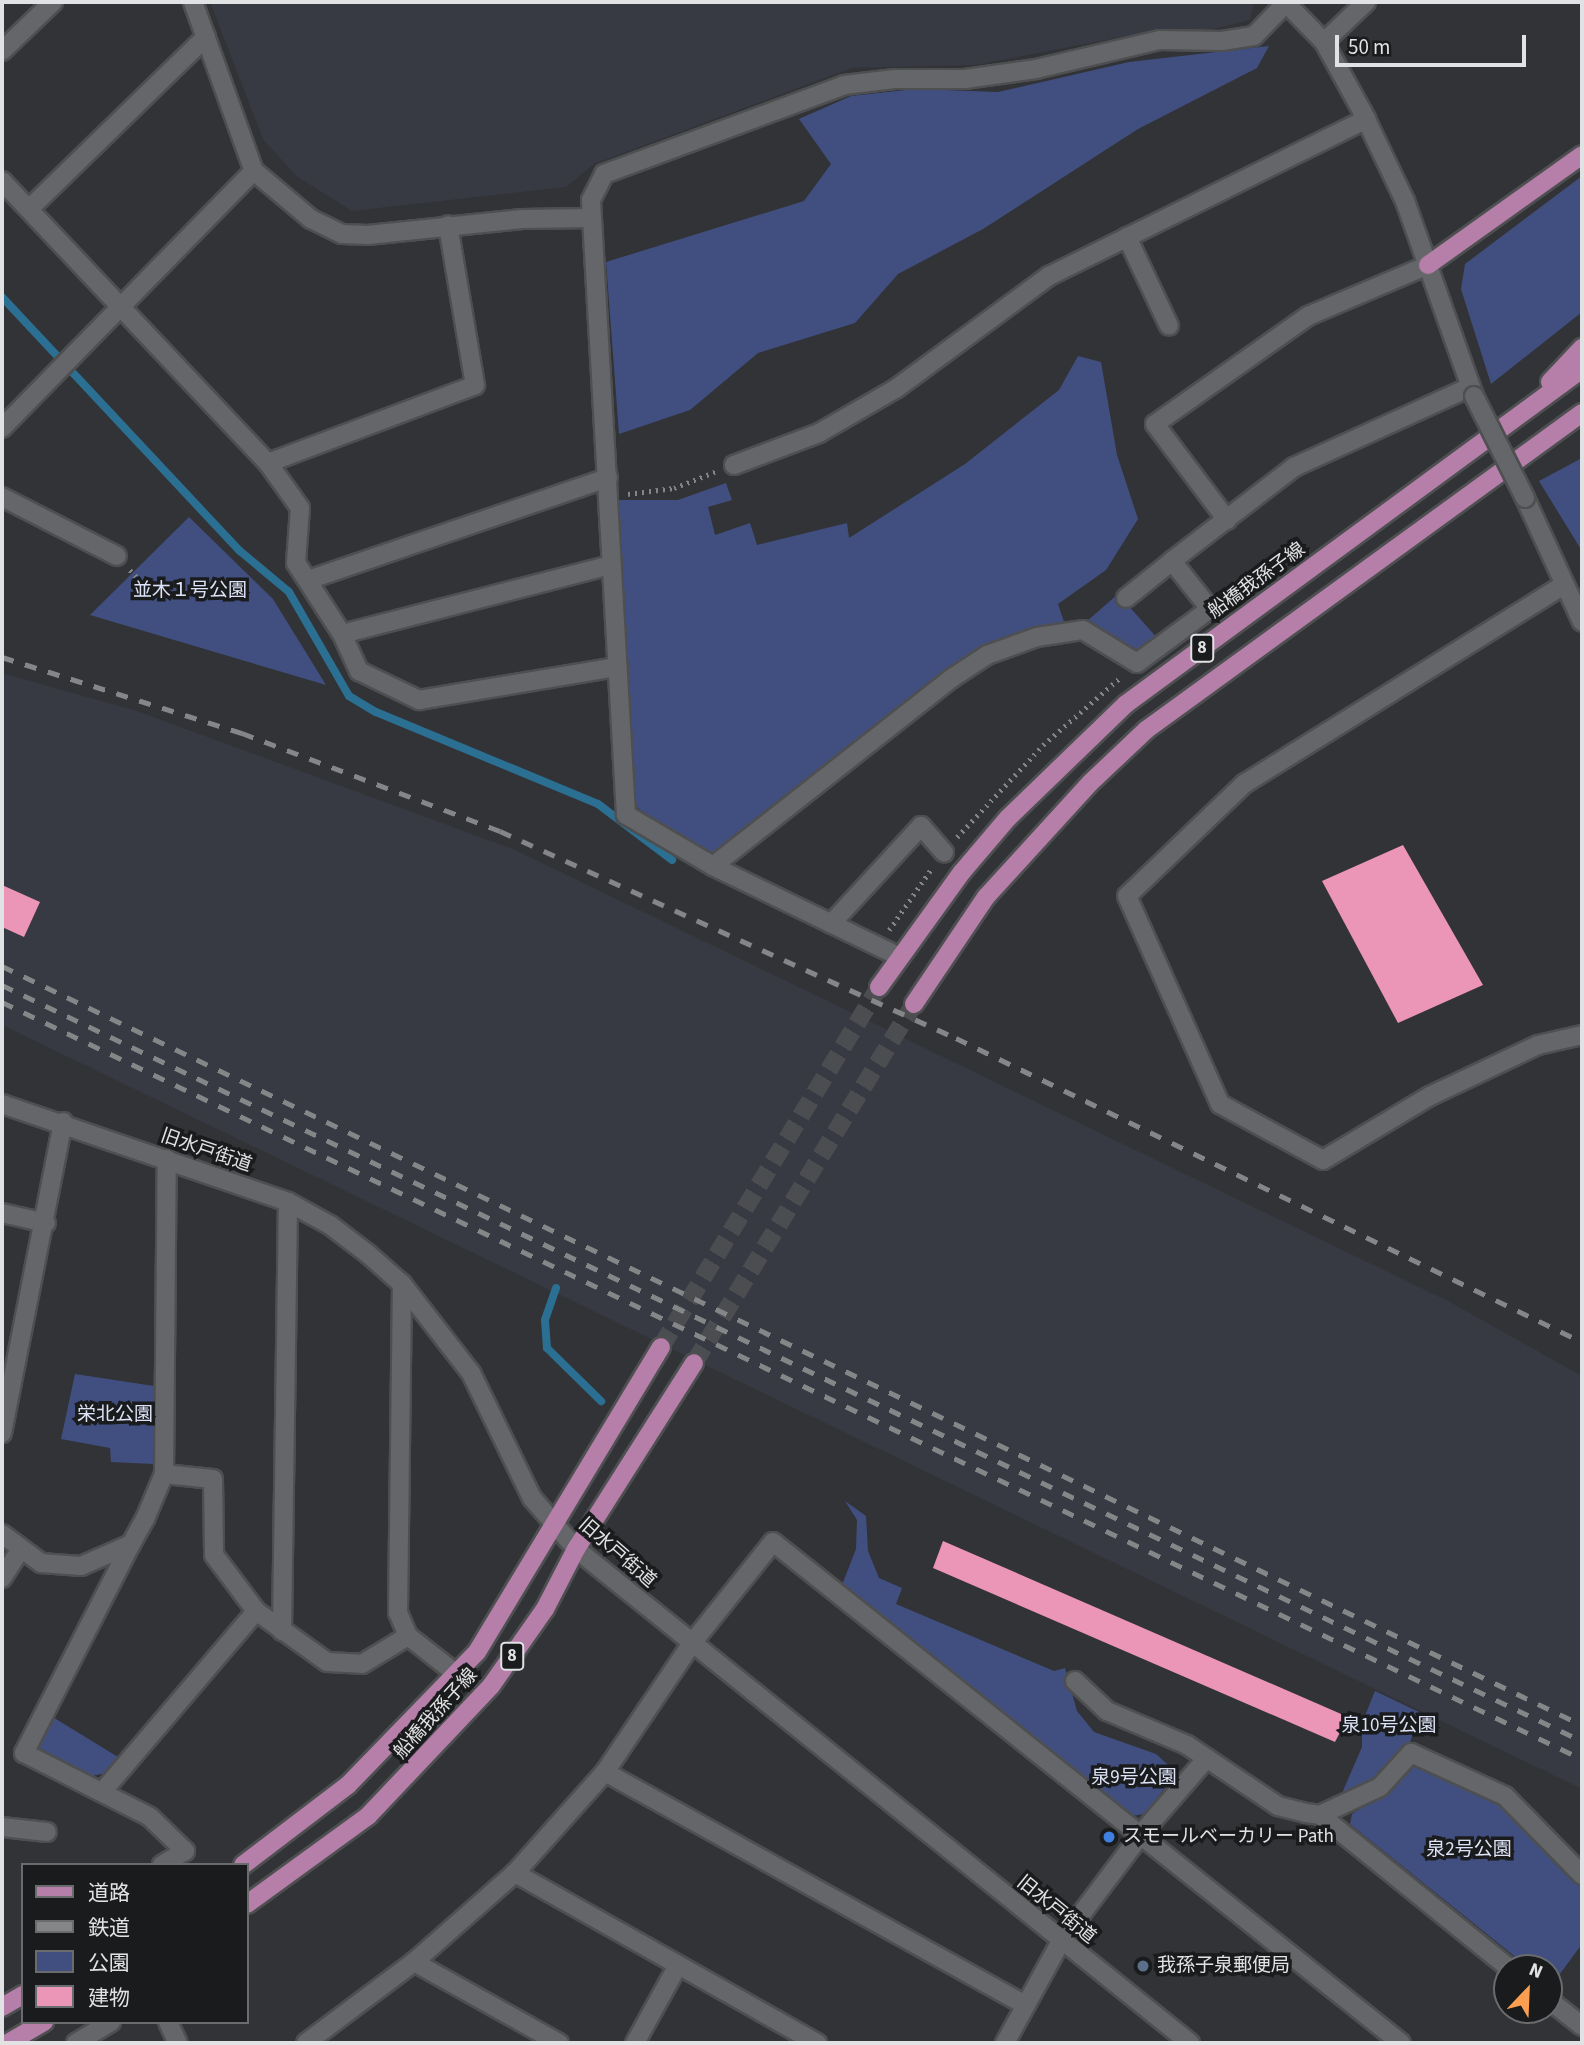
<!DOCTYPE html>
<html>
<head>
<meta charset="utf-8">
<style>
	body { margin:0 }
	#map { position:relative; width:1584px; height:2045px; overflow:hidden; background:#323336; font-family:"Source Sans 3","Noto Sans JP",sans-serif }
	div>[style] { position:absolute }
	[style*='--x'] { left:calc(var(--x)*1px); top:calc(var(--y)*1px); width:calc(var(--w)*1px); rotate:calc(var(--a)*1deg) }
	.built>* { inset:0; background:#373a43 }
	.green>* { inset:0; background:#414f80 }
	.stream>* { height:8px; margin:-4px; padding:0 4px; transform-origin:4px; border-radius:4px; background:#2b6f93 }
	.building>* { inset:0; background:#eb95b7 }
	.major-tunnel>* { height:18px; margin-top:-9px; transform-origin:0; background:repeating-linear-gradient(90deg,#4c4d50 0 18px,transparent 0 27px) }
	.path>* { height:4.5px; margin-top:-2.25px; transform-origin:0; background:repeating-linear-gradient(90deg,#858688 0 2px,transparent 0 7px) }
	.roads { filter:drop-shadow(2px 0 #4e4f51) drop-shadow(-2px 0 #4e4f51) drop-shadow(0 2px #4e4f51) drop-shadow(0 -2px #4e4f51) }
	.minor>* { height:18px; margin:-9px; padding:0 9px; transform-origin:9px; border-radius:9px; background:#656669 }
	.major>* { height:18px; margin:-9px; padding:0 9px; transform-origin:9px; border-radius:9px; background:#b67fa9 }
	.rail>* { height:5px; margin-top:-2.5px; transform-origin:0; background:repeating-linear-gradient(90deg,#858688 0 12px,transparent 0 24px) }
	.bridges { filter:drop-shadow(2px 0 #4e4f51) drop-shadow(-2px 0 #4e4f51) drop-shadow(0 2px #4e4f51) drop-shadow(0 -2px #4e4f51) }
	.minor-bridge>* { height:18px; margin:-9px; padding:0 9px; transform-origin:9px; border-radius:9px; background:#656669 }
	.dots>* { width:19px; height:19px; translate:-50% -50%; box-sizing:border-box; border:4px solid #1a1b1c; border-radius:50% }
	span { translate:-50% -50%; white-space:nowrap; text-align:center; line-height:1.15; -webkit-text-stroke:7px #1a1b1c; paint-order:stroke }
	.shield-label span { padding:2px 5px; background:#1a1b1c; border:2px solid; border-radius:5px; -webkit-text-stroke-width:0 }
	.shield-label { font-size:18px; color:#e1e2e4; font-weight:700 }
	.street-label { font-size:19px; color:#e1e2e4 }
	.park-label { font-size:19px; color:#dde3f7 }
	.poi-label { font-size:19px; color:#e1e2e4 }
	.left { translate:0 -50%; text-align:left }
	.frame { position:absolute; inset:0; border:4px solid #e1e2e4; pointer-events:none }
	.legend { position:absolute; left:21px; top:1863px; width:228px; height:161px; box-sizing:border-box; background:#1a1b1c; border:2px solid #6a6b6c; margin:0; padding:9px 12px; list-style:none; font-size:21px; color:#e1e2e4 }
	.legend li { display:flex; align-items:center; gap:14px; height:35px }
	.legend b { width:35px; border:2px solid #6a6b6c }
	.north { position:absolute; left:1493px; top:1954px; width:70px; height:70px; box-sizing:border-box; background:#1a1b1c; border:2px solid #6a6b6c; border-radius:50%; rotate:23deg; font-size:19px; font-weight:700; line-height:28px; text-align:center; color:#e1e2e4 }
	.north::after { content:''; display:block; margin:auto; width:24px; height:32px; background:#fb9e51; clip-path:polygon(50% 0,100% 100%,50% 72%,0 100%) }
	.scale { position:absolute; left:1335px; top:35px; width:191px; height:32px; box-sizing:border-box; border:4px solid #e1e2e4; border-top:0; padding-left:9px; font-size:21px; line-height:24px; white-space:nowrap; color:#e1e2e4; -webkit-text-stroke:5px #1a1b1c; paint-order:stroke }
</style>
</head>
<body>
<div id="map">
	<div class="built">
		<div style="clip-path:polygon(210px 2px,1254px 2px,1250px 20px,1209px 30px,1164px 29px,976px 65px,852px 68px,594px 164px,566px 187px,352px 211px,296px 176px,263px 139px)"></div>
		<div style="clip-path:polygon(2px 673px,137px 711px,513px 849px,1448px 1301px,1582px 1376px,1582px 1789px,2px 1025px)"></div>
	</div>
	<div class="green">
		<div style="clip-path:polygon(1269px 46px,1257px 68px,1138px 129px,983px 229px,898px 274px,855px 323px,758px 353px,690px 410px,619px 434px,606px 262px,804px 201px,831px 164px,799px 119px,851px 96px,915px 89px,998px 92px,1129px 62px)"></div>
		<div style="clip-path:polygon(1582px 176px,1582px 312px,1491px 384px,1461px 289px,1465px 264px)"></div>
		<div style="clip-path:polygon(1078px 356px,1101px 362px,1117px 455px,1138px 519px,1106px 570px,1058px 604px,1065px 625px,984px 647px,946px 671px,715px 854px,669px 832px,633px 804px,617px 564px,619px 500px,678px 500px,726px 483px,732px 500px,708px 507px,715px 535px,750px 523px,757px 545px,847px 523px,849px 538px,965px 464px,1059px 390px)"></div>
		<div style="clip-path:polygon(1582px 458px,1582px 551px,1539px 481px)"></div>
		<div style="clip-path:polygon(189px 517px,273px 599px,326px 685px,90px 615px)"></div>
		<div style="clip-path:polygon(1118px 594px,1159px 640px,1140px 654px,1086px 622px)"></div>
		<div style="clip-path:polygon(75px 1374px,154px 1386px,154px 1464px,111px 1462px,110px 1448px,61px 1439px)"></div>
		<div style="clip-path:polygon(845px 1501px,866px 1516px,868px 1551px,879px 1578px,902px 1588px,896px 1604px,1054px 1671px,1065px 1668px,1077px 1711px,1094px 1732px,1156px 1754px,1177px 1773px,1144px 1814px,1132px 1816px,842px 1585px,856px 1549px,857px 1520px)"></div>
		<div style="clip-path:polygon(1375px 1691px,1419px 1712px,1410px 1743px,1375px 1780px,1339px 1800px,1362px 1747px,1362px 1723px)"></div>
		<div style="clip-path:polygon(51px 1716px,118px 1757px,105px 1773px,88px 1777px,41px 1754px,37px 1742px)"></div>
		<div style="clip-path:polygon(1419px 1766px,1500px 1805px,1582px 1888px,1582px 1944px,1551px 1986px,1549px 1968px,1529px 1968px,1350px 1824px,1352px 1814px,1386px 1793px,1407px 1769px)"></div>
	</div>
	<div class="stream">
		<div style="--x:2;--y:297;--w:348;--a:46.9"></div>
		<div style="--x:240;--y:551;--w:64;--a:39.9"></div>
		<div style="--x:289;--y:592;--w:120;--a:60"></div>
		<div style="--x:349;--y:696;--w:31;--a:31"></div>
		<div style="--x:376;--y:712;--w:240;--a:22.5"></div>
		<div style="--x:598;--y:804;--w:93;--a:37.1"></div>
		<div style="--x:556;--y:1288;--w:34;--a:109"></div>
		<div style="--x:545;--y:1320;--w:28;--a:86"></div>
		<div style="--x:547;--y:1348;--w:76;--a:44.5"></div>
	</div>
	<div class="building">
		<div style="clip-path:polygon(1403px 845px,1483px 985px,1398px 1023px,1322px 881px)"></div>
		<div style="clip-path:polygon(2px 885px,40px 902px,24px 937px,2px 927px)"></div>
		<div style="clip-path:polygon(943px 1541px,1348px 1717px,1335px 1742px,933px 1568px)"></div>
	</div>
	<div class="major-tunnel">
		<div style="--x:661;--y:1347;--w:421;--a:-58.8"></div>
		<div style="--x:694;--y:1363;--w:421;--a:-58.5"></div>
	</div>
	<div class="path">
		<div style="--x:628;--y:494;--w:46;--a:-7.4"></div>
		<div style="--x:674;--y:488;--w:46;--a:-21.6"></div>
		<div style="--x:130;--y:570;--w:33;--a:47"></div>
		<div style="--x:957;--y:837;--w:126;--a:-46.9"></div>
		<div style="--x:1043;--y:745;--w:103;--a:-41.1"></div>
		<div style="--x:889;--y:930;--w:75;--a:-55.3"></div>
	</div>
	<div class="roads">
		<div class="minor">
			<div style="--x:193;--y:2;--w:180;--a:70.2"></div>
			<div style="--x:254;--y:171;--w:75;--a:40.1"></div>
			<div style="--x:311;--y:219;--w:34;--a:26"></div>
			<div style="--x:342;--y:234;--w:26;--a:2"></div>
			<div style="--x:368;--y:235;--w:155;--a:-5.9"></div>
			<div style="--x:522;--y:219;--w:67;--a:-0.9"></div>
			<div style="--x:1285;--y:2;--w:56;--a:45.7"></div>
			<div style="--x:1324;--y:42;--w:79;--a:61.2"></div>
			<div style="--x:1362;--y:111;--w:100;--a:64.5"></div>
			<div style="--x:1405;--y:201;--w:207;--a:70.5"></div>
			<div style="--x:1324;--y:42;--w:58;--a:-43.6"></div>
			<div style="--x:2;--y:51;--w:71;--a:-43.9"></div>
			<div style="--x:2;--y:181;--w:388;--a:46.7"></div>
			<div style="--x:268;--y:463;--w:55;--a:54.6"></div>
			<div style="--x:300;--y:508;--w:55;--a:94.2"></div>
			<div style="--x:296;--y:563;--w:85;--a:57.1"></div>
			<div style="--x:342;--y:634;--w:41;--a:65.3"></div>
			<div style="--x:359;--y:671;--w:67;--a:25.8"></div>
			<div style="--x:419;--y:700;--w:201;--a:-9.5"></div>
			<div style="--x:29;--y:209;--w:247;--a:-44.2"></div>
			<div style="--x:1127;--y:237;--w:98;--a:64.7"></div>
			<div style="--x:2;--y:428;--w:360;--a:-45.6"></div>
			<div style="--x:268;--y:463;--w:221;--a:-20.6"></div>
			<div style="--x:475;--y:385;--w:162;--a:-99.6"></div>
			<div style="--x:734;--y:465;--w:91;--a:-20.6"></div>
			<div style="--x:819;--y:433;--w:90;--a:-30"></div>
			<div style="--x:897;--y:388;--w:189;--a:-36.4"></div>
			<div style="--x:1049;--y:276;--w:354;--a:-26.3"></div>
			<div style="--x:2;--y:497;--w:129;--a:27.2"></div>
			<div style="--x:1525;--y:498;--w:136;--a:65.3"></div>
			<div style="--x:1227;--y:520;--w:120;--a:-126.9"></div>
			<div style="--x:1155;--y:424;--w:187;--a:-35.2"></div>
			<div style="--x:1308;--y:316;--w:130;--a:-23"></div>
			<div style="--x:308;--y:580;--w:317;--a:-18.8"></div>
			<div style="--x:1562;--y:586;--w:373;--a:148.1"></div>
			<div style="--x:1245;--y:783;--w:163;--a:136.2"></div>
			<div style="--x:1127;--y:896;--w:228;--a:65.9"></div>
			<div style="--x:1220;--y:1104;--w:117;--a:28.5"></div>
			<div style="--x:1323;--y:1160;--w:125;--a:-30.9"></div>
			<div style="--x:1430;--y:1096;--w:119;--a:-25.3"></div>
			<div style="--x:1538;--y:1045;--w:45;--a:-12.8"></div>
			<div style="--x:1126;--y:598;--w:59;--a:-38.8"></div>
			<div style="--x:342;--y:634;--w:277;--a:-14.4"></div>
			<div style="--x:713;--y:866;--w:304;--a:-38.2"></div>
			<div style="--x:952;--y:678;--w:42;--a:-33.3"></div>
			<div style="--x:987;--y:655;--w:53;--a:-19.8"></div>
			<div style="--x:1037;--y:637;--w:47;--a:-8.7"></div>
			<div style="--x:1083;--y:630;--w:63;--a:31.4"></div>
			<div style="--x:1137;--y:663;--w:91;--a:-36.5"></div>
			<div style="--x:1210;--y:609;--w:61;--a:-128.4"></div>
			<div style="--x:1172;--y:561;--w:154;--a:-37.6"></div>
			<div style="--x:1294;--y:467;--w:193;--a:-24.4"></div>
			<div style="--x:831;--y:924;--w:133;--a:-47.4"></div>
			<div style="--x:921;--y:826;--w:35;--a:49"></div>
			<div style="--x:898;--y:956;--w:206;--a:-154.1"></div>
			<div style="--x:713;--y:866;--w:101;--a:-149.6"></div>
			<div style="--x:626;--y:815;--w:616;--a:-93.26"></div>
			<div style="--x:591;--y:200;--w:29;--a:-63"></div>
			<div style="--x:604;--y:174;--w:256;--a:-20.3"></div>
			<div style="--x:844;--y:85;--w:51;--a:-6.7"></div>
			<div style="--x:895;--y:79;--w:70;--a:0"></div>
			<div style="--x:965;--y:79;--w:72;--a:-8"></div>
			<div style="--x:1036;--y:69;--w:127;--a:-13.2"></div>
			<div style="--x:1160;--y:40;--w:62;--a:0.9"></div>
			<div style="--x:1222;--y:41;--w:32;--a:-9"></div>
			<div style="--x:1254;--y:36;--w:46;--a:-45.9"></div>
			<div style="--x:2;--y:1104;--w:302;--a:18.9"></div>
			<div style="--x:288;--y:1202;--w:48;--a:28.7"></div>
			<div style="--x:330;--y:1225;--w:48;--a:37.3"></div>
			<div style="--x:368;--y:1254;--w:45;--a:41.4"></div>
			<div style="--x:402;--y:1284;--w:113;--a:52.2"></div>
			<div style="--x:471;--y:1373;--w:139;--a:64"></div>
			<div style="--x:532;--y:1498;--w:67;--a:49.2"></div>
			<div style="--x:576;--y:1549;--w:788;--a:38.82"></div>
			<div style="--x:2;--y:1213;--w:45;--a:12.8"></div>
			<div style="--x:2;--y:1433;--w:317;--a:-78.9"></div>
			<div style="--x:164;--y:1474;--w:49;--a:5.8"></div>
			<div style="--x:213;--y:1479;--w:76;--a:89.2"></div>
			<div style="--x:214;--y:1555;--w:70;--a:53.1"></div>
			<div style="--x:256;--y:1611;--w:87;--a:35.7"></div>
			<div style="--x:327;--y:1662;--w:35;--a:3"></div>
			<div style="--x:362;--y:1664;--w:54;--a:-31.3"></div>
			<div style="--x:408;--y:1636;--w:25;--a:-113"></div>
			<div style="--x:398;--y:1613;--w:329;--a:-89.3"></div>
			<div style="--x:2;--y:1534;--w:49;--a:36.6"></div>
			<div style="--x:41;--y:1563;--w:40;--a:4.3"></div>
			<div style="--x:81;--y:1566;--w:55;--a:-23.7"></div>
			<div style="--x:131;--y:1544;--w:29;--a:-61"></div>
			<div style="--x:145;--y:1519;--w:49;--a:-67.1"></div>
			<div style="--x:164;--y:1474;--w:315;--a:-89.5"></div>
			<div style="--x:131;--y:1544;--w:235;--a:117.1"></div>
			<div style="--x:24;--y:1753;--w:141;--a:26.9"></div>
			<div style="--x:150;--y:1817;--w:49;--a:44.2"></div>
			<div style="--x:185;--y:1851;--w:27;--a:149"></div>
			<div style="--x:2;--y:1578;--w:33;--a:-57"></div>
			<div style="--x:282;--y:1631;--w:429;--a:-89.2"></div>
			<div style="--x:408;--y:1636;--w:63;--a:38"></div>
			<div style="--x:1075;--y:1681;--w:44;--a:43.2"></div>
			<div style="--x:1107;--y:1711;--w:87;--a:23"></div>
			<div style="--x:1187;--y:1745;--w:110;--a:33.8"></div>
			<div style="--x:1278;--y:1806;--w:29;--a:14"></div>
			<div style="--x:1306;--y:1813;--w:14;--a:8"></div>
			<div style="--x:1320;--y:1815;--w:66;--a:-25"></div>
			<div style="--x:1380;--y:1787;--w:46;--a:-47.6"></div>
			<div style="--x:1411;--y:1753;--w:103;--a:24.6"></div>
			<div style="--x:1505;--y:1796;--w:110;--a:45.7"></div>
			<div style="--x:605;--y:1772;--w:480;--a:29"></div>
			<div style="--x:103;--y:1791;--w:236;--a:-49.6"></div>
			<div style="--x:1320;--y:1815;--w:243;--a:39"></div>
			<div style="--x:2;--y:1827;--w:45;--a:6.3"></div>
			<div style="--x:515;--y:1873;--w:347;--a:29.4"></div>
			<div style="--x:414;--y:1962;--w:166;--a:29.2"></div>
			<div style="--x:1549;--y:2000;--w:42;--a:38.2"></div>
			<div style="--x:168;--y:2022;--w:23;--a:65"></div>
			<div style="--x:76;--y:2043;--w:41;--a:-31"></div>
			<div style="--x:306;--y:2043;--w:135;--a:-36.9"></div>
			<div style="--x:414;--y:1962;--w:135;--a:-41.4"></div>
			<div style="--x:515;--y:1873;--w:135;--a:-48.3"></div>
			<div style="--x:605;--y:1772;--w:156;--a:-56"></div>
			<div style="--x:692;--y:1643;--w:129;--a:-51.3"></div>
			<div style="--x:773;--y:1542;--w:803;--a:38.58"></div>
			<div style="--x:635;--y:2043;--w:89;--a:-61.1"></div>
			<div style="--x:1005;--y:2043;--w:116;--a:-61.2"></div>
			<div style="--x:1061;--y:1941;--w:135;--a:-53.1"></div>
			<div style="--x:1142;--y:1833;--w:99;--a:-49.1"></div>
		</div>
		<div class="major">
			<div style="--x:1428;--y:265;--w:189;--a:-35.5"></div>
			<div style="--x:1550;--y:382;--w:47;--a:-46.7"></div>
			<div style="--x:879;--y:987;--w:142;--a:-54.2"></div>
			<div style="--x:962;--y:872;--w:71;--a:-49.6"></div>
			<div style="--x:1008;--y:818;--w:164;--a:-44"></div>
			<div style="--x:1126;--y:704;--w:566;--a:-36.3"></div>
			<div style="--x:914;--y:1004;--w:129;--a:-56.1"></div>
			<div style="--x:986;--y:897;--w:154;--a:-47.6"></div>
			<div style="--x:1090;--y:783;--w:77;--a:-43.4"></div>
			<div style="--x:1146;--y:730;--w:539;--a:-36.02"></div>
			<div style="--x:243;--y:1865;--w:132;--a:-37.3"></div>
			<div style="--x:348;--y:1785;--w:185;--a:-45.9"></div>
			<div style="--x:477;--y:1652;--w:356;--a:-58.9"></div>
			<div style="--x:247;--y:1904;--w:150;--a:-36"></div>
			<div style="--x:368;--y:1816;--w:179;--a:-46.6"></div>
			<div style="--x:491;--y:1686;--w:94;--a:-55"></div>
			<div style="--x:545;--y:1609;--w:68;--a:-62.7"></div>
			<div style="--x:576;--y:1549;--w:220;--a:-57.6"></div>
			<div style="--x:2;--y:2007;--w:24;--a:-30"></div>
			<div style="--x:8;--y:2043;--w:42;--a:-30.3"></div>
		</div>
	</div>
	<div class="rail">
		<div style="--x:2;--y:657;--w:252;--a:17.6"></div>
		<div style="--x:242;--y:733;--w:276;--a:20.8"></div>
		<div style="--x:500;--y:831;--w:501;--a:24.42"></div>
		<div style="--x:956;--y:1038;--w:696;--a:25.9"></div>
		<div style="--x:2;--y:966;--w:1753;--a:25.66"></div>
		<div style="--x:2;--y:985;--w:1752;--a:25.57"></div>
		<div style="--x:2;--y:1002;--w:1752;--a:25.6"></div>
	</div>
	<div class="bridges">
		<div class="minor-bridge">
			<div style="--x:1474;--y:396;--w:114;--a:63.4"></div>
		</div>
	</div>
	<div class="dots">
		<div style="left:1109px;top:1837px;background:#3f7fe0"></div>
		<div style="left:1143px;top:1966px;background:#5c6f8a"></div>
	</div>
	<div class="shield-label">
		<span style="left:1202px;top:648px">8</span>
		<span style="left:512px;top:1656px">8</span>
	</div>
	<div class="street-label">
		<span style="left:1257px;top:581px;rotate:-36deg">船橋我孫子線</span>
		<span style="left:206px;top:1151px;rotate:19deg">旧水戸街道</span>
		<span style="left:617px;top:1553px;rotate:41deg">旧水戸街道</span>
		<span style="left:436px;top:1714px;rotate:-48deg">船橋我孫子線</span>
		<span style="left:1056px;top:1910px;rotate:39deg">旧水戸街道</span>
	</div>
	<div class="park-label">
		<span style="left:190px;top:591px">並木１号公園</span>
		<span style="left:115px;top:1415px">栄北公園</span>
		<span style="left:1389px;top:1726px">泉10号公園</span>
		<span style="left:1134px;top:1778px">泉9号公園</span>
		<span style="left:1469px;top:1850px">泉2号公園</span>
	</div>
	<div class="poi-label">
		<span class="left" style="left:1123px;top:1837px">スモールベーカリー Path</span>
		<span class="left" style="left:1157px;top:1966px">我孫子泉郵便局</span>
	</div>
	<div class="frame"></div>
	<ul class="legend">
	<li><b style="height:9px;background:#b67fa9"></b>道路</li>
	<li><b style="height:9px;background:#858688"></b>鉄道</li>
	<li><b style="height:19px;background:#414f80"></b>公園</li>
	<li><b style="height:19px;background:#eb95b7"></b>建物</li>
	</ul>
	<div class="north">N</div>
	<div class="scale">50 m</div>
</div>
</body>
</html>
